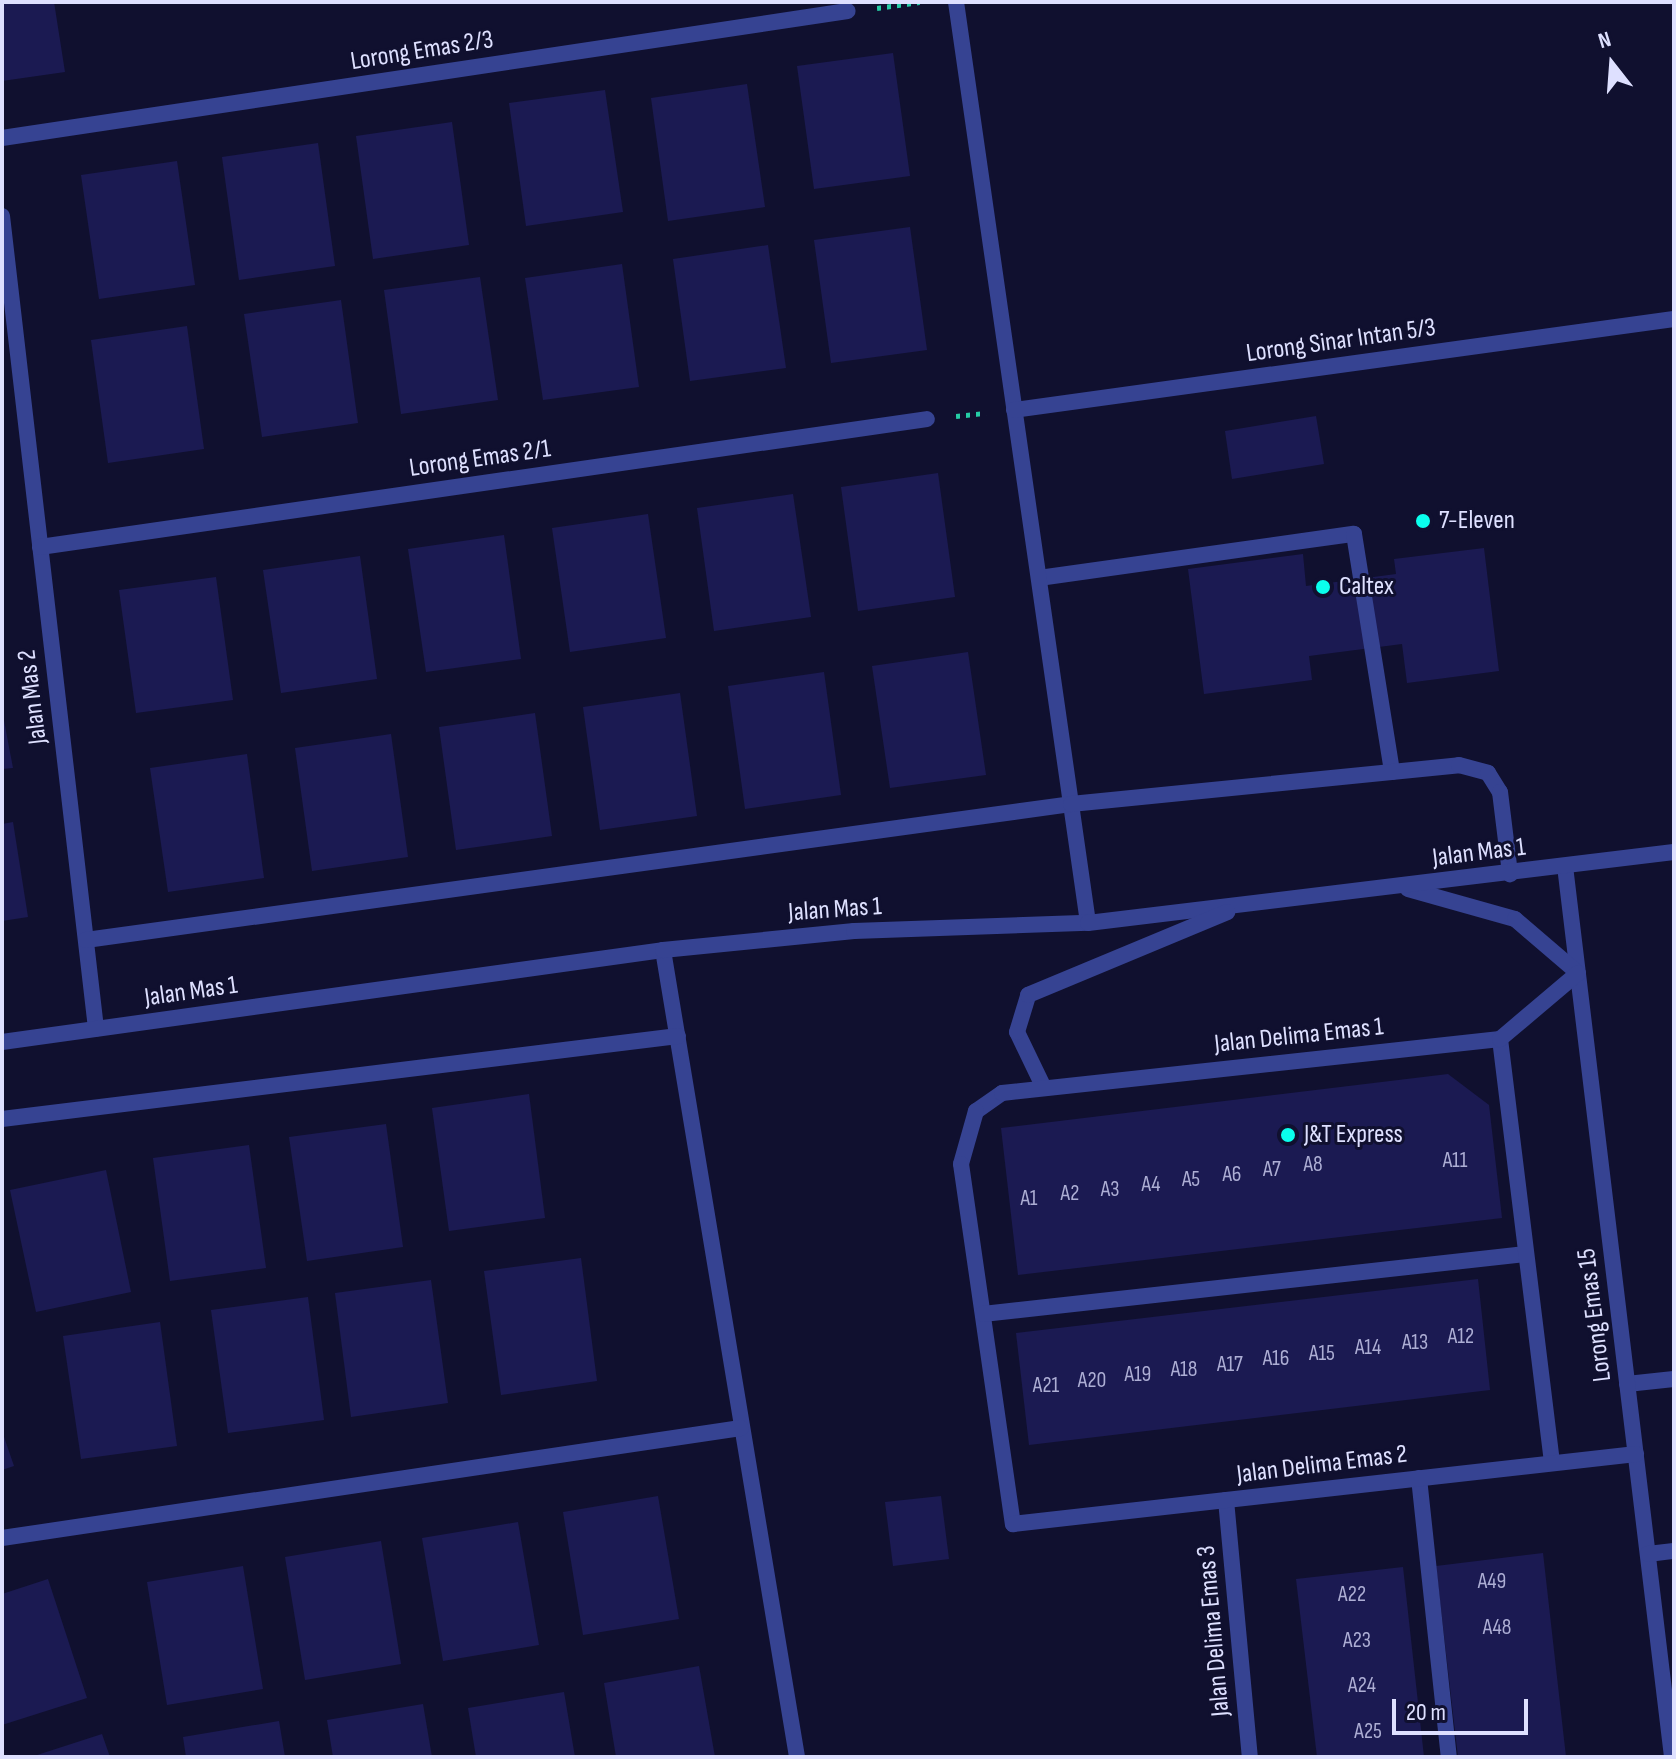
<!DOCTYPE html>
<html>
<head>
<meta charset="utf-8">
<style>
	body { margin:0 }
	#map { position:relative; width:1676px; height:1759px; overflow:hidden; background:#10102f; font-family:"Sofia Sans Condensed",sans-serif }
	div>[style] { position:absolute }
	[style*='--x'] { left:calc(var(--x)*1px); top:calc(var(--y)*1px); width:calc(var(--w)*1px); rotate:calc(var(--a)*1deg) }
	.building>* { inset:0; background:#1b1a52 }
	.path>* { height:5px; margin-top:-2.5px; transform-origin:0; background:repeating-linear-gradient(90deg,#25cca5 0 4px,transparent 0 10px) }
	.service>* { height:16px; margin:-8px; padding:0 8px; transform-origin:8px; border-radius:8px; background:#364392 }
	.minor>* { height:16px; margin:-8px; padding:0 8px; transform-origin:8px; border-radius:8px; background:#364392 }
	.dots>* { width:22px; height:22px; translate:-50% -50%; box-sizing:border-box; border:4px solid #10102f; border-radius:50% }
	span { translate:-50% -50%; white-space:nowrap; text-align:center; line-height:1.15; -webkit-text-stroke:6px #10102f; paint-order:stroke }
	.number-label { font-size:22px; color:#adaed4 }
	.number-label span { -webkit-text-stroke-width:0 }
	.street-label { font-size:26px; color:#dee0ff }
	.poi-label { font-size:26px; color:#dee0ff }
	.left { translate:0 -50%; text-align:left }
	.frame { position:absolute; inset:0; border:4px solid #dee0ff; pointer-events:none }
	.north { position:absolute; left:1572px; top:24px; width:80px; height:80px; -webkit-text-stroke:6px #10102f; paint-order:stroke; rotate:343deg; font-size:22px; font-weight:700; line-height:32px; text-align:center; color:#dee0ff }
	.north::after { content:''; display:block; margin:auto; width:28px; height:36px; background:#dee0ff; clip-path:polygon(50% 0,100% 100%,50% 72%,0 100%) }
	.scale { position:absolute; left:1392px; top:1699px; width:136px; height:36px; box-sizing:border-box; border:4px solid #dee0ff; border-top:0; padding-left:10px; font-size:24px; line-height:28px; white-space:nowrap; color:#dee0ff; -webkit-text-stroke:6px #10102f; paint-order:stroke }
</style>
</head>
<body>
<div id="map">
	<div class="building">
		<div style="clip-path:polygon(2px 2px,54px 2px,65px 72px,2px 81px)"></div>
		<div style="clip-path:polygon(893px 53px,910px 176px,814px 189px,797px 66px)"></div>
		<div style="clip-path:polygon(747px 84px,765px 207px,668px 221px,651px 98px)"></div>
		<div style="clip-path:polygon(605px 90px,623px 212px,526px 226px,509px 103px)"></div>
		<div style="clip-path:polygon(452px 122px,469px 245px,373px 259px,356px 136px)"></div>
		<div style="clip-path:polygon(318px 143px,335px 266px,239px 280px,222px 157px)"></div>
		<div style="clip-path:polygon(177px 161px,195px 285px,99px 299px,81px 175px)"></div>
		<div style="clip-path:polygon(910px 227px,927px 350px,831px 363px,814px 240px)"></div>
		<div style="clip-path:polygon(768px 245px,786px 368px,690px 381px,673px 259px)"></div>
		<div style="clip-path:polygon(622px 264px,639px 387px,543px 400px,525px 278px)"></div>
		<div style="clip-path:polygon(480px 277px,498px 400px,401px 414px,384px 290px)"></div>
		<div style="clip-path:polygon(341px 300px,358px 423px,262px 437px,244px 314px)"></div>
		<div style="clip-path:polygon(187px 326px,204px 449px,108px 463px,91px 340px)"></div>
		<div style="clip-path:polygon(1316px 416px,1324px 464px,1232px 479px,1225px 431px)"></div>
		<div style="clip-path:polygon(938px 473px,955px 597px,858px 611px,841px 487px)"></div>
		<div style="clip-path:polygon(793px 494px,811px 617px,714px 631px,697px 508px)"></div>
		<div style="clip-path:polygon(648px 514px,666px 638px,570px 652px,552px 528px)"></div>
		<div style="clip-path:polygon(504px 535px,521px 659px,426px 672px,408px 549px)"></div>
		<div style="clip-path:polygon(1484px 548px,1499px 671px,1407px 683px,1402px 644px,1309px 656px,1312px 680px,1204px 694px,1188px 569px,1303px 554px,1306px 586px,1396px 574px,1394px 559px)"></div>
		<div style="clip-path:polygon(360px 556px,377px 679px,281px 693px,263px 570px)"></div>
		<div style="clip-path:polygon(216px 577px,233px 700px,136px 713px,119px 590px)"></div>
		<div style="clip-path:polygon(968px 652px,986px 775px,890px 788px,872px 666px)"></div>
		<div style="clip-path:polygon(824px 672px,841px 795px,745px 809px,728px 686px)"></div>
		<div style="clip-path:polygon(680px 693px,697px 816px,600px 830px,583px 707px)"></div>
		<div style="clip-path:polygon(2px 710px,13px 768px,2px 769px)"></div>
		<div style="clip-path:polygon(535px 713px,552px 836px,456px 850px,439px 727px)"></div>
		<div style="clip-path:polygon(391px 734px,408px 857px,312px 871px,295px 748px)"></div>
		<div style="clip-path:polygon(247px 754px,264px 878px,168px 892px,150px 768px)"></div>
		<div style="clip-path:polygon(13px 822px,28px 917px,2px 921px,2px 824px)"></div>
		<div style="clip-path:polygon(1448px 1074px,1489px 1105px,1502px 1218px,1018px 1275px,1001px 1128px)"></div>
		<div style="clip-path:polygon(529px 1094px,545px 1218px,449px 1231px,432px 1108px)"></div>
		<div style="clip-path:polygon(386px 1124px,403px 1247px,307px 1261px,289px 1137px)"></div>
		<div style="clip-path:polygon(249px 1145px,266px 1268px,170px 1281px,153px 1158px)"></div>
		<div style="clip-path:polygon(106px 1170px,131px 1292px,36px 1312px,10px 1190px)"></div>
		<div style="clip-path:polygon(581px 1258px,597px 1381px,501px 1395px,484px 1271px)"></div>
		<div style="clip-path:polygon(1478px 1279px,1490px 1390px,1029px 1445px,1016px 1333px)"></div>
		<div style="clip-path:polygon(431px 1280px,448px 1403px,351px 1417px,335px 1293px)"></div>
		<div style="clip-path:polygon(308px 1297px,324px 1420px,228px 1433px,211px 1310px)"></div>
		<div style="clip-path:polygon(160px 1322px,177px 1446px,81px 1459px,63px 1336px)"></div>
		<div style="clip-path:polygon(2px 1431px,14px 1466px,2px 1470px)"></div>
		<div style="clip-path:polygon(658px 1496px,679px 1619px,583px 1635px,563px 1512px)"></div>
		<div style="clip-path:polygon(941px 1496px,949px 1559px,893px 1566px,885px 1502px)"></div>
		<div style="clip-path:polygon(518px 1522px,539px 1645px,443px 1661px,422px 1538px)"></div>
		<div style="clip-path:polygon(381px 1541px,401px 1664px,305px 1680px,285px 1557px)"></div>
		<div style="clip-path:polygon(1543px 1553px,1566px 1757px,1458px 1757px,1436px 1566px)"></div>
		<div style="clip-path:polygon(243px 1566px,263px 1689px,167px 1705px,147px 1582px)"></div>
		<div style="clip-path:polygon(1403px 1567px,1424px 1757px,1317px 1757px,1296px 1579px)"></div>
		<div style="clip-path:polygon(48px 1579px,87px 1698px,2px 1725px,2px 1594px)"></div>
		<div style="clip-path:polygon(699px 1666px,715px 1757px,616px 1757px,604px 1683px)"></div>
		<div style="clip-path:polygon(564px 1692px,575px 1757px,476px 1757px,468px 1708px)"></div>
		<div style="clip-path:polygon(423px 1704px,432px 1757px,333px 1757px,327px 1720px)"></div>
		<div style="clip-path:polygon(279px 1721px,285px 1757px,186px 1757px,183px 1737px)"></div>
		<div style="clip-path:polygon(102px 1734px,110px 1757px,35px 1757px,34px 1756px)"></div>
	</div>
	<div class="path">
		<div style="--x:877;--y:8;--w:43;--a:-7.9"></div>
		<div style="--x:956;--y:416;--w:30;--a:-6"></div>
	</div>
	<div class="service">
		<div style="--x:1039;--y:578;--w:318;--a:-8"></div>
		<div style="--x:1354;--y:534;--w:241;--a:80.9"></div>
		<div style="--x:1002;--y:1093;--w:32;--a:145"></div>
		<div style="--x:976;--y:1111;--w:55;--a:105.8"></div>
		<div style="--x:961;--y:1164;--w:364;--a:81.8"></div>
		<div style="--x:983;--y:1314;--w:546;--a:-6.31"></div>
		<div style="--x:1627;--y:1384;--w:47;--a:-6.1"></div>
		<div style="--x:1419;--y:1478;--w:281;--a:83.9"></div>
	</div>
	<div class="minor">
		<div style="--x:956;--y:2;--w:930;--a:81.84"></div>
		<div style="--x:2;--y:138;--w:855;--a:-8.54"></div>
		<div style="--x:2;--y:216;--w:818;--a:83.4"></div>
		<div style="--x:1014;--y:410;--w:666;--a:-7.85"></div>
		<div style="--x:40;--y:547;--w:896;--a:-8.21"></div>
		<div style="--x:1565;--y:866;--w:897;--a:83.15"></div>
		<div style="--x:1408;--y:889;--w:111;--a:15.7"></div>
		<div style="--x:1515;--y:919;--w:83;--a:40.6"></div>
		<div style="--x:86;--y:940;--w:994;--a:-7.86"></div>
		<div style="--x:1071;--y:804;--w:390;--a:-5.7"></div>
		<div style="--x:1459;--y:765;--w:30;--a:15"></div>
		<div style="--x:1488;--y:773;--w:22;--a:58"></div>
		<div style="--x:1500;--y:792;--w:83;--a:83"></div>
		<div style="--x:663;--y:950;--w:818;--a:80.57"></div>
		<div style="--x:1500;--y:1039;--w:427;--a:83"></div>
		<div style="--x:2;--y:1042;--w:667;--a:-7.92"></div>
		<div style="--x:663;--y:950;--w:192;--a:-5.7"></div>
		<div style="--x:854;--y:931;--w:234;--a:-2"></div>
		<div style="--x:1088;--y:923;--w:590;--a:-6.91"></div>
		<div style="--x:1044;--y:1088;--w:62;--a:-115.7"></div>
		<div style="--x:1017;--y:1032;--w:39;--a:-73"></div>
		<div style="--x:1028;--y:995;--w:216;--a:-22.6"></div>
		<div style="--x:1002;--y:1093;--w:501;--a:-6.19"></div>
		<div style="--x:1500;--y:1039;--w:102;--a:-40.2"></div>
		<div style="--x:2;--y:1119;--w:681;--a:-7"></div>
		<div style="--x:1226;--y:1500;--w:258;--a:84.7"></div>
		<div style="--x:1013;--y:1524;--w:627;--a:-6.41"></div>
		<div style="--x:2;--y:1538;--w:747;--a:-8.47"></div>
		<div style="--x:1648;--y:1554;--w:26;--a:-7"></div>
	</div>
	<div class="dots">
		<div style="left:1423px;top:521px;background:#0affed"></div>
		<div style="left:1323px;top:587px;background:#0affed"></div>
		<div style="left:1288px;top:1135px;background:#0affed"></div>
	</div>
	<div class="number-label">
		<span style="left:1455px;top:1161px">A11</span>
		<span style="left:1313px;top:1165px">A8</span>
		<span style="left:1272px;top:1170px">A7</span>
		<span style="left:1232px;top:1175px">A6</span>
		<span style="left:1191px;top:1180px">A5</span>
		<span style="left:1151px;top:1185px">A4</span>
		<span style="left:1110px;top:1190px">A3</span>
		<span style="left:1070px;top:1194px">A2</span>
		<span style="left:1029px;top:1199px">A1</span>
		<span style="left:1461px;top:1337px">A12</span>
		<span style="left:1415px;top:1343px">A13</span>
		<span style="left:1368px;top:1348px">A14</span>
		<span style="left:1322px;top:1354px">A15</span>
		<span style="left:1276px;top:1359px">A16</span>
		<span style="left:1230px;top:1365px">A17</span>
		<span style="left:1184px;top:1370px">A18</span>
		<span style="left:1138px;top:1375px">A19</span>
		<span style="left:1092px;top:1381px">A20</span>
		<span style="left:1046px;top:1386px">A21</span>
		<span style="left:1492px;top:1582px">A49</span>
		<span style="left:1352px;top:1595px">A22</span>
		<span style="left:1497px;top:1628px">A48</span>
		<span style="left:1357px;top:1641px">A23</span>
		<span style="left:1362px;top:1686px">A24</span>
		<span style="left:1368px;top:1732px">A25</span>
	</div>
	<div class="street-label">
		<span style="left:422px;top:51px;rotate:-9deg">Lorong Emas 2/3</span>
		<span style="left:1341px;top:341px;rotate:-8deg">Lorong Sinar Intan 5/3</span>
		<span style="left:480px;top:459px;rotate:-8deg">Lorong Emas 2/1</span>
		<span style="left:33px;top:697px;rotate:-97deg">Jalan Mas 2</span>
		<span style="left:1479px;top:853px;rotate:-7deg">Jalan Mas 1</span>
		<span style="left:835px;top:910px;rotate:-4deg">Jalan Mas 1</span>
		<span style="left:191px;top:992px;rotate:-8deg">Jalan Mas 1</span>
		<span style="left:1299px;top:1036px;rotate:-6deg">Jalan Delima Emas 1</span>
		<span style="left:1595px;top:1315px;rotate:-97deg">Lorong Emas 15</span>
		<span style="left:1322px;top:1465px;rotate:-7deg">Jalan Delima Emas 2</span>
		<span style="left:1214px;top:1631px;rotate:-95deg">Jalan Delima Emas 3</span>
	</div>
	<div class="poi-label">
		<span class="left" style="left:1439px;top:521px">7-Eleven</span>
		<span class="left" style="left:1339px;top:587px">Caltex</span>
		<span class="left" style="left:1304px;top:1135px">J&amp;T Express</span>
	</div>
	<div class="frame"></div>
	<div class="north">N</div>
	<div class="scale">20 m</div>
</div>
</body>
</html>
